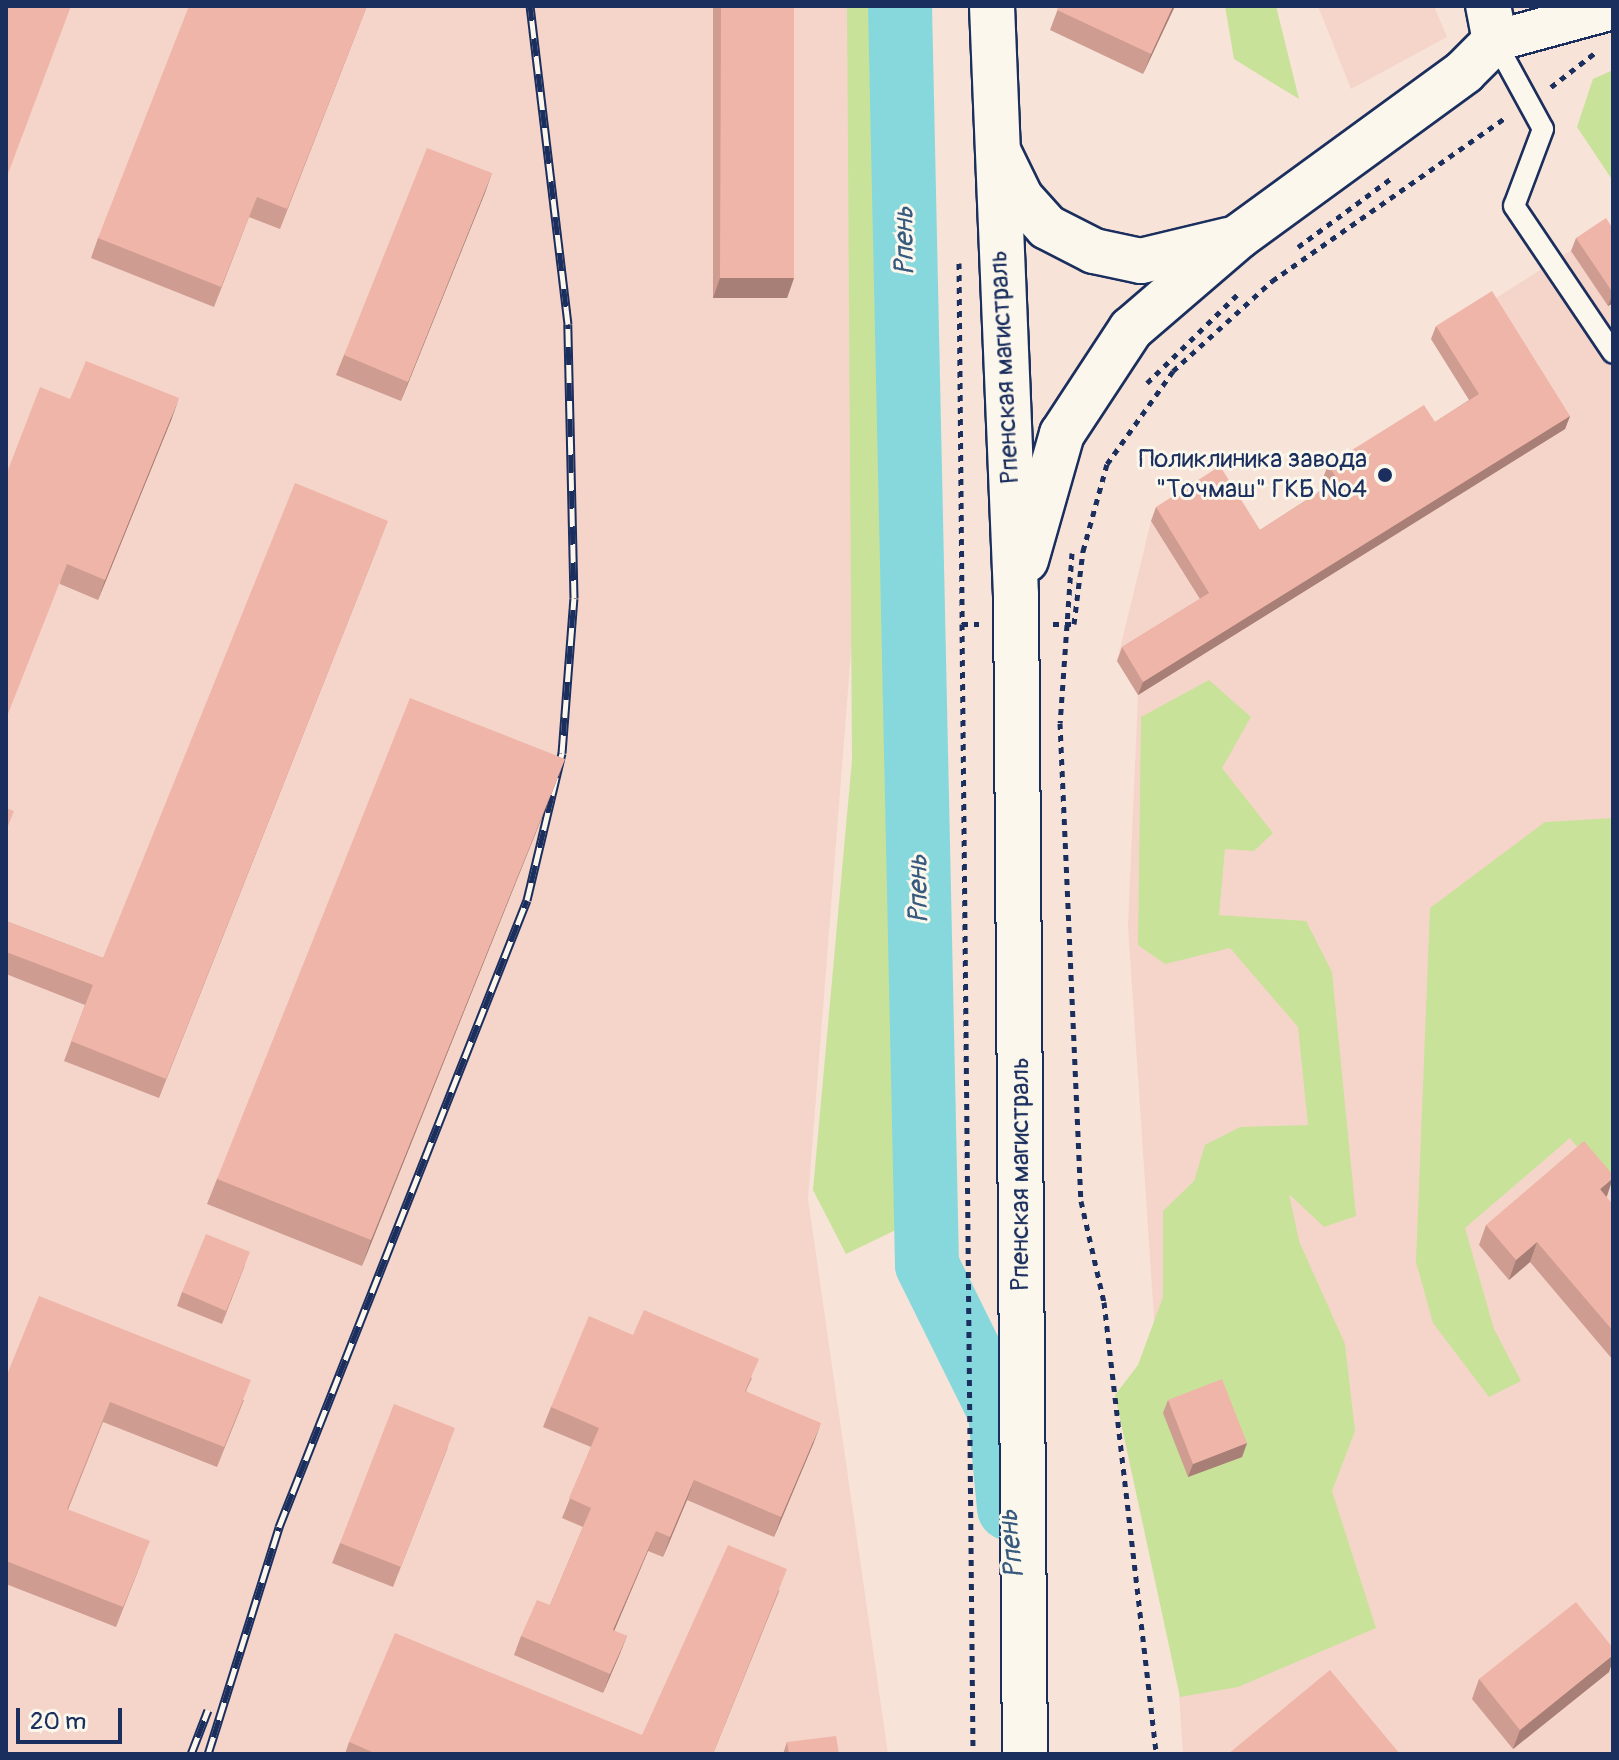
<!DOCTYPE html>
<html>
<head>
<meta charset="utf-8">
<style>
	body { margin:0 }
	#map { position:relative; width:1619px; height:1760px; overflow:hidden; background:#f7e3d8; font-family:Pangolin,sans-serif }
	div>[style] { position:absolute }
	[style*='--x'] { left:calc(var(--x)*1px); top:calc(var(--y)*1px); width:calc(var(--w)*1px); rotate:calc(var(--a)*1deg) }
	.built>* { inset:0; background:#f5d5ca }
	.green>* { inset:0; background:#c8e299 }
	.river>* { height:64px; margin:-32px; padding:0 32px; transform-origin:32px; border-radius:32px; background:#86d8dd }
	.path>* { height:5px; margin-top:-2.5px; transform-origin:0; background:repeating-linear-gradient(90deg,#1b2f5e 0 6px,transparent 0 12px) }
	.roads { filter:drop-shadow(2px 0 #1b2f5e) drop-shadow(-2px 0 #1b2f5e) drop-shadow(0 2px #1b2f5e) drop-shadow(0 -2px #1b2f5e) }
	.lane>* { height:20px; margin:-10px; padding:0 10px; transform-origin:10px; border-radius:10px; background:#fbf7ec }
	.street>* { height:40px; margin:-20px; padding:0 20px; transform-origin:20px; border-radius:20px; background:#fbf7ec }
	.secondary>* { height:44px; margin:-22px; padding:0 22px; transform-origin:22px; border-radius:22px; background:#fbf7ec }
	.rail>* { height:9px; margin-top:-4.5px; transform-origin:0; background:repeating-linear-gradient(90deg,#fbf7ec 0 18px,#1b2f5e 0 36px); box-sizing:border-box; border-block:2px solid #1b2f5e }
	.wall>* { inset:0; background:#ce9c90 }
	.shaded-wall>* { inset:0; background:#a77f76 }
	.building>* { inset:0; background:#efb5a8 }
	.dots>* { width:22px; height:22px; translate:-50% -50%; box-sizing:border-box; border:4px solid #fbf7ec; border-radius:50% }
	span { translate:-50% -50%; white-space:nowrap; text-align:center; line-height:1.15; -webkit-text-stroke:6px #fbf7ec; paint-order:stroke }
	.street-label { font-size:26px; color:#1b2f5e }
	.poi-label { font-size:26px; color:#1b2f5e }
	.right { translate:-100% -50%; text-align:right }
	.water-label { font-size:28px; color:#36597e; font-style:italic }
	.frame { position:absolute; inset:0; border:8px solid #1b2f5e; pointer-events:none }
	.scale { position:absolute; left:16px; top:1708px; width:106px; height:36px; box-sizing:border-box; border:4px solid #1b2f5e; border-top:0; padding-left:10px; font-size:24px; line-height:28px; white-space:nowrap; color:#1b2f5e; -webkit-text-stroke:6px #fbf7ec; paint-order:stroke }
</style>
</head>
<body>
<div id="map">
	<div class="built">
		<div style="clip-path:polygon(6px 6px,871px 6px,876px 335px,808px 1199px,888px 1754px,6px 1754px)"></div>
		<div style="clip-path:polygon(1318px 6px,1434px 6px,1447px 37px,1351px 89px)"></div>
		<div style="clip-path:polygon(1613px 224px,1613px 1754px,1183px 1754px,1128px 926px,1138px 695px,1117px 661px,1151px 521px,1254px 542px,1332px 493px,1323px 478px,1419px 418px,1430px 435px,1474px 407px,1431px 339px)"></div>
	</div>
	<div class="green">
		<div style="clip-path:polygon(847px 6px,885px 6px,906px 1225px,846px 1254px,813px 1190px,852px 760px)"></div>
		<div style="clip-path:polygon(1225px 6px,1276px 6px,1299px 99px,1234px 59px)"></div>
		<div style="clip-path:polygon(1613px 70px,1613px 181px,1577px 127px,1593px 79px)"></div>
		<div style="clip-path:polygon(1209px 680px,1251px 717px,1222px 768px,1273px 833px,1254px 851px,1225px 849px,1219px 915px,1306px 921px,1332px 972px,1356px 1216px,1324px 1227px,1289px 1194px,1299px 1241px,1345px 1344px,1355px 1431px,1332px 1491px,1376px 1628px,1238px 1687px,1180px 1697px,1115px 1395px,1138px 1365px,1163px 1297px,1163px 1211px,1194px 1181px,1205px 1145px,1240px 1127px,1308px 1125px,1298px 1027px,1230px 948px,1165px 964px,1138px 945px,1141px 717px)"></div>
		<div style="clip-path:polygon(1613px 818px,1613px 1191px,1570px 1138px,1465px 1228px,1494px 1329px,1521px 1381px,1489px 1397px,1433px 1323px,1416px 1262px,1430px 908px,1545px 822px)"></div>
	</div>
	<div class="river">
		<div style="--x:900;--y:6;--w:1259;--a:88.77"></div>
		<div style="--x:927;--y:1265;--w:165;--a:63.7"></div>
		<div style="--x:1000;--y:1413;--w:96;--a:84.6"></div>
	</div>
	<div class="path">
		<div style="--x:1551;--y:87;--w:57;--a:-37.9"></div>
		<div style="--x:1298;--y:247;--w:118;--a:-36.4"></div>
		<div style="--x:959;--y:263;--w:361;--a:89.5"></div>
		<div style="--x:962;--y:624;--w:17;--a:0"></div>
		<div style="--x:1147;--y:383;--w:126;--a:-44.4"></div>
		<div style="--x:1072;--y:553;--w:170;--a:94"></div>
		<div style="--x:1060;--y:723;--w:478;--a:87.5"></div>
		<div style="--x:1081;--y:1201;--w:104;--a:77.2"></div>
		<div style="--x:1104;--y:1302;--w:455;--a:83.4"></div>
		<div style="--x:962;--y:624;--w:1130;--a:89.44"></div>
		<div style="--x:1053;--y:624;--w:21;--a:0"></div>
		<div style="--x:1074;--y:624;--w:74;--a:-83"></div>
		<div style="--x:1083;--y:551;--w:90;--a:-74.6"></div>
		<div style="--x:1107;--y:464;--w:114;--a:-54.6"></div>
		<div style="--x:1173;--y:371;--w:134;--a:-42.3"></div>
		<div style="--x:1272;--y:281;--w:286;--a:-35"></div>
	</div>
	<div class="roads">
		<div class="lane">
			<div style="--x:1495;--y:41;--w:100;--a:61.4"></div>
			<div style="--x:1543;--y:129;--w:82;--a:110.6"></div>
			<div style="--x:1514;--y:206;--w:177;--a:56"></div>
		</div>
		<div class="street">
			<div style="--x:1495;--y:41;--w:122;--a:-15.2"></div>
		</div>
		<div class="secondary">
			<div style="--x:992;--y:6;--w:589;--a:87.67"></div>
			<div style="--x:1016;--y:595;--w:1159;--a:89.56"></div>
			<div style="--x:999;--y:153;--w:50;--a:63.9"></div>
			<div style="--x:1021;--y:198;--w:39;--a:48"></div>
			<div style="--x:1047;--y:227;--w:53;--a:27.1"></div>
			<div style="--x:1094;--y:251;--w:48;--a:12"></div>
			<div style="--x:1141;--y:261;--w:89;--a:-13.6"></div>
			<div style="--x:1026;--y:560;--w:131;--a:-74.1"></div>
			<div style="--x:1062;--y:434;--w:126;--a:-56.7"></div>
			<div style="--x:1131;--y:329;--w:141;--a:-40.7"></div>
			<div style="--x:1238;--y:237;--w:280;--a:-36.1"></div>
			<div style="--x:1464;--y:72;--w:44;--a:-45"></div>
			<div style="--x:1495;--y:41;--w:36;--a:-101"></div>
		</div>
	</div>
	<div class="rail">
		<div style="--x:191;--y:1754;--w:47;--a:-68.9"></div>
		<div style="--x:208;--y:1754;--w:238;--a:-72.6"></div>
		<div style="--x:279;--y:1527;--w:674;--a:-68.42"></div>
		<div style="--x:527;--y:900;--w:151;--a:-76.6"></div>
		<div style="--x:562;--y:753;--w:155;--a:-85.6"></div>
		<div style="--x:574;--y:598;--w:274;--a:-91.3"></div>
		<div style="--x:568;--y:324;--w:320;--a:-96.8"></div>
	</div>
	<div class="wall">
		<div style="clip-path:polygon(367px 6px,280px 229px,249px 217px,214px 307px,91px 258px,98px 238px)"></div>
		<div style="clip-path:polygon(713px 6px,794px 6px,794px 278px,787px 298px,713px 298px)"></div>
		<div style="clip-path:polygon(1059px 6px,1175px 6px,1143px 74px,1050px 30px)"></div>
		<div style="clip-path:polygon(492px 173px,401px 401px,336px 375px,344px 355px)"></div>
		<div style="clip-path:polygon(1613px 229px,1613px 303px,1608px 306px,1571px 251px,1576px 238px)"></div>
		<div style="clip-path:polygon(1436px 326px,1570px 416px,1565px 429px,1138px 695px,1117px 661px,1122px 647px,1200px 599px,1151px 521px,1156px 507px,1260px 530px,1328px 486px,1323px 478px,1328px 465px,1435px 422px,1469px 400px,1431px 339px)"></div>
		<div style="clip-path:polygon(70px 399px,172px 418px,98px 600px,60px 584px)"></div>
		<div style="clip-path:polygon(380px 541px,159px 1098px,64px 1061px,85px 1005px,6px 974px,6px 921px,103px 958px)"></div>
		<div style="clip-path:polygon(565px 759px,362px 1266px,207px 1204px,217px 1179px)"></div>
		<div style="clip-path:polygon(1607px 1196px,1606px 1197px,1613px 1205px,1613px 1360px,1530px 1262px,1509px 1280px,1479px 1245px,1486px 1225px)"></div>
		<div style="clip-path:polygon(245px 1265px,222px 1324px,177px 1306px,182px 1292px)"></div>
		<div style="clip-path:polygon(633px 1335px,752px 1378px,746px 1391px,814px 1442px,774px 1537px,687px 1500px,663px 1557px,648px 1551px,614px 1631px,627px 1636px,603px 1693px,514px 1655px,521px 1636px,550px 1605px,583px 1527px,562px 1518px,591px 1447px,543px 1427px,551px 1407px)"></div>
		<div style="clip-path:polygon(6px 1377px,244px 1400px,217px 1467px,103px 1422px,68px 1510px,142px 1561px,116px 1627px,6px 1584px)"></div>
		<div style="clip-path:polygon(1168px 1400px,1247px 1443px,1242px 1457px,1188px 1477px,1163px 1413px)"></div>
		<div style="clip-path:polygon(448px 1447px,393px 1587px,332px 1563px,340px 1543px)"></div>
		<div style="clip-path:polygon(780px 1589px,713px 1754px,345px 1754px,349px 1742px,642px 1735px)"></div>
		<div style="clip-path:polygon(1609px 1672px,1513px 1749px,1472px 1699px,1479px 1679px)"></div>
		<div style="clip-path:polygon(787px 1742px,839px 1754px,783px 1754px)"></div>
	</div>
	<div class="shaded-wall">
		<div style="clip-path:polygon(1173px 6px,1175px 6px,1143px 74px,1151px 54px)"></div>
		<div style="clip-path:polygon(492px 173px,485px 193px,401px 401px,408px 382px)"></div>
		<div style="clip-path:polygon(720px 278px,794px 278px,787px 298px,713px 298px)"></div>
		<div style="clip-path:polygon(1613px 293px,1613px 303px,1608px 306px)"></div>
		<div style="clip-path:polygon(179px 398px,172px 418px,98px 600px,105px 580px)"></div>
		<div style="clip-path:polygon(1570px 416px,1565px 429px,1138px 695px,1143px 682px)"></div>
		<div style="clip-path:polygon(565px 759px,555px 785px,362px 1266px,371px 1240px)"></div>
		<div style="clip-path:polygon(1613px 1178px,1607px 1196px,1593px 1209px,1600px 1189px)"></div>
		<div style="clip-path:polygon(1537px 1242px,1530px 1262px,1509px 1280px,1516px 1260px)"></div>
		<div style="clip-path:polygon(821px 1423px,814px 1442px,774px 1537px,781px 1517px)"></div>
		<div style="clip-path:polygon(1247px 1443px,1242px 1457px,1188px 1477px,1193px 1464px)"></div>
		<div style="clip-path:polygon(694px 1480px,687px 1500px,663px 1557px,670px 1537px)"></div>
		<div style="clip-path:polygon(656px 1531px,648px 1551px,606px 1650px,613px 1630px)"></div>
		<div style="clip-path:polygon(627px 1636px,619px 1656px,603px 1693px,610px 1674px)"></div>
		<div style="clip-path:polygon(1613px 1655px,1613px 1661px,1609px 1672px,1513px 1749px,1520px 1730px)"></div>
	</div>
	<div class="building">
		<div style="clip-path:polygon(6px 6px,71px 6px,6px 179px)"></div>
		<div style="clip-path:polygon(189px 6px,367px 6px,287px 209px,257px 197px,221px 287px,98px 238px)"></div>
		<div style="clip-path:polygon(721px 6px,794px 6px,794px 278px,720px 278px)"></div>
		<div style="clip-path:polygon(1059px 6px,1173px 6px,1151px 54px,1057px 10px)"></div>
		<div style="clip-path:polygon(427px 148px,492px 173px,408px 382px,344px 355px)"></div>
		<div style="clip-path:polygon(1606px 218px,1613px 229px,1613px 293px,1576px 238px)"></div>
		<div style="clip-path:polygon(1492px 291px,1570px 416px,1143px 682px,1122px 647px,1209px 593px,1156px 507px,1220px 466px,1260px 530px,1338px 480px,1328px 465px,1424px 405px,1435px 422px,1479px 394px,1436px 326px)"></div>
		<div style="clip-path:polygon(86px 361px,179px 398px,105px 580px,67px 564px,6px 719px,6px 475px,40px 387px,70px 399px)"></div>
		<div style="clip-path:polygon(295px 483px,388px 521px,166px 1079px,71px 1041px,93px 985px,6px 952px,6px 921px,103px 958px)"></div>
		<div style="clip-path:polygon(410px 698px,565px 759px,371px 1240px,217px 1179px)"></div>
		<div style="clip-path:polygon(6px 808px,14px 811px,6px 831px)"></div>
		<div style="clip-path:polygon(1584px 1141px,1613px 1175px,1613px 1178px,1600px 1189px,1613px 1205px,1613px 1331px,1537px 1242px,1516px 1260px,1486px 1225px)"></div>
		<div style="clip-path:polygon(206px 1234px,250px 1252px,226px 1311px,182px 1292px)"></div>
		<div style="clip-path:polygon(39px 1296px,251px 1380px,224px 1447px,110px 1402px,67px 1509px,150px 1541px,123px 1607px,6px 1561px,6px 1377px)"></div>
		<div style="clip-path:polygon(644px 1310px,759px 1359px,745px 1391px,821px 1423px,781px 1517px,694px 1480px,670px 1537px,656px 1531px,613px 1630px,627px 1636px,610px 1674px,521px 1636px,537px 1600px,550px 1605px,591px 1508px,569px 1498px,599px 1428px,551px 1407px,589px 1316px,633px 1335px)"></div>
		<div style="clip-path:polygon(1222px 1379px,1247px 1443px,1193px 1464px,1168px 1400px)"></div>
		<div style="clip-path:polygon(394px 1404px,455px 1428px,401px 1567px,340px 1543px)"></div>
		<div style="clip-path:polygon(728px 1545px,787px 1569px,713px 1754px,377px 1754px,349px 1742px,395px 1633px,642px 1735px)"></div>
		<div style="clip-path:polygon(1576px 1602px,1613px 1648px,1613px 1655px,1520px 1730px,1479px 1679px)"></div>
		<div style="clip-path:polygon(1330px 1670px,1400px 1754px,1228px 1754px)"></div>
		<div style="clip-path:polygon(836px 1736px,839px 1754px,789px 1754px,787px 1742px)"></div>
	</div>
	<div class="dots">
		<div style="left:1385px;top:475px;background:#1b2f5e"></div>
	</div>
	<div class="street-label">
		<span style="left:1005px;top:367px;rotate:-93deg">Рпенская магистраль</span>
		<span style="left:1021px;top:1174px;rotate:-90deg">Рпенская магистраль</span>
	</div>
	<div class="poi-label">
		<span class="right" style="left:1367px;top:475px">Поликлиника завода<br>"Точмаш" ГКБ №4</span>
	</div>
	<div class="water-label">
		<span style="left:905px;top:241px;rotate:-91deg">Рпень</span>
		<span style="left:919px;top:889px;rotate:-91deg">Рпень</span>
		<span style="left:1012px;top:1544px;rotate:-96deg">Рпень</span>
	</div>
	<div class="frame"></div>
	<div class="scale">20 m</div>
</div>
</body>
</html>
